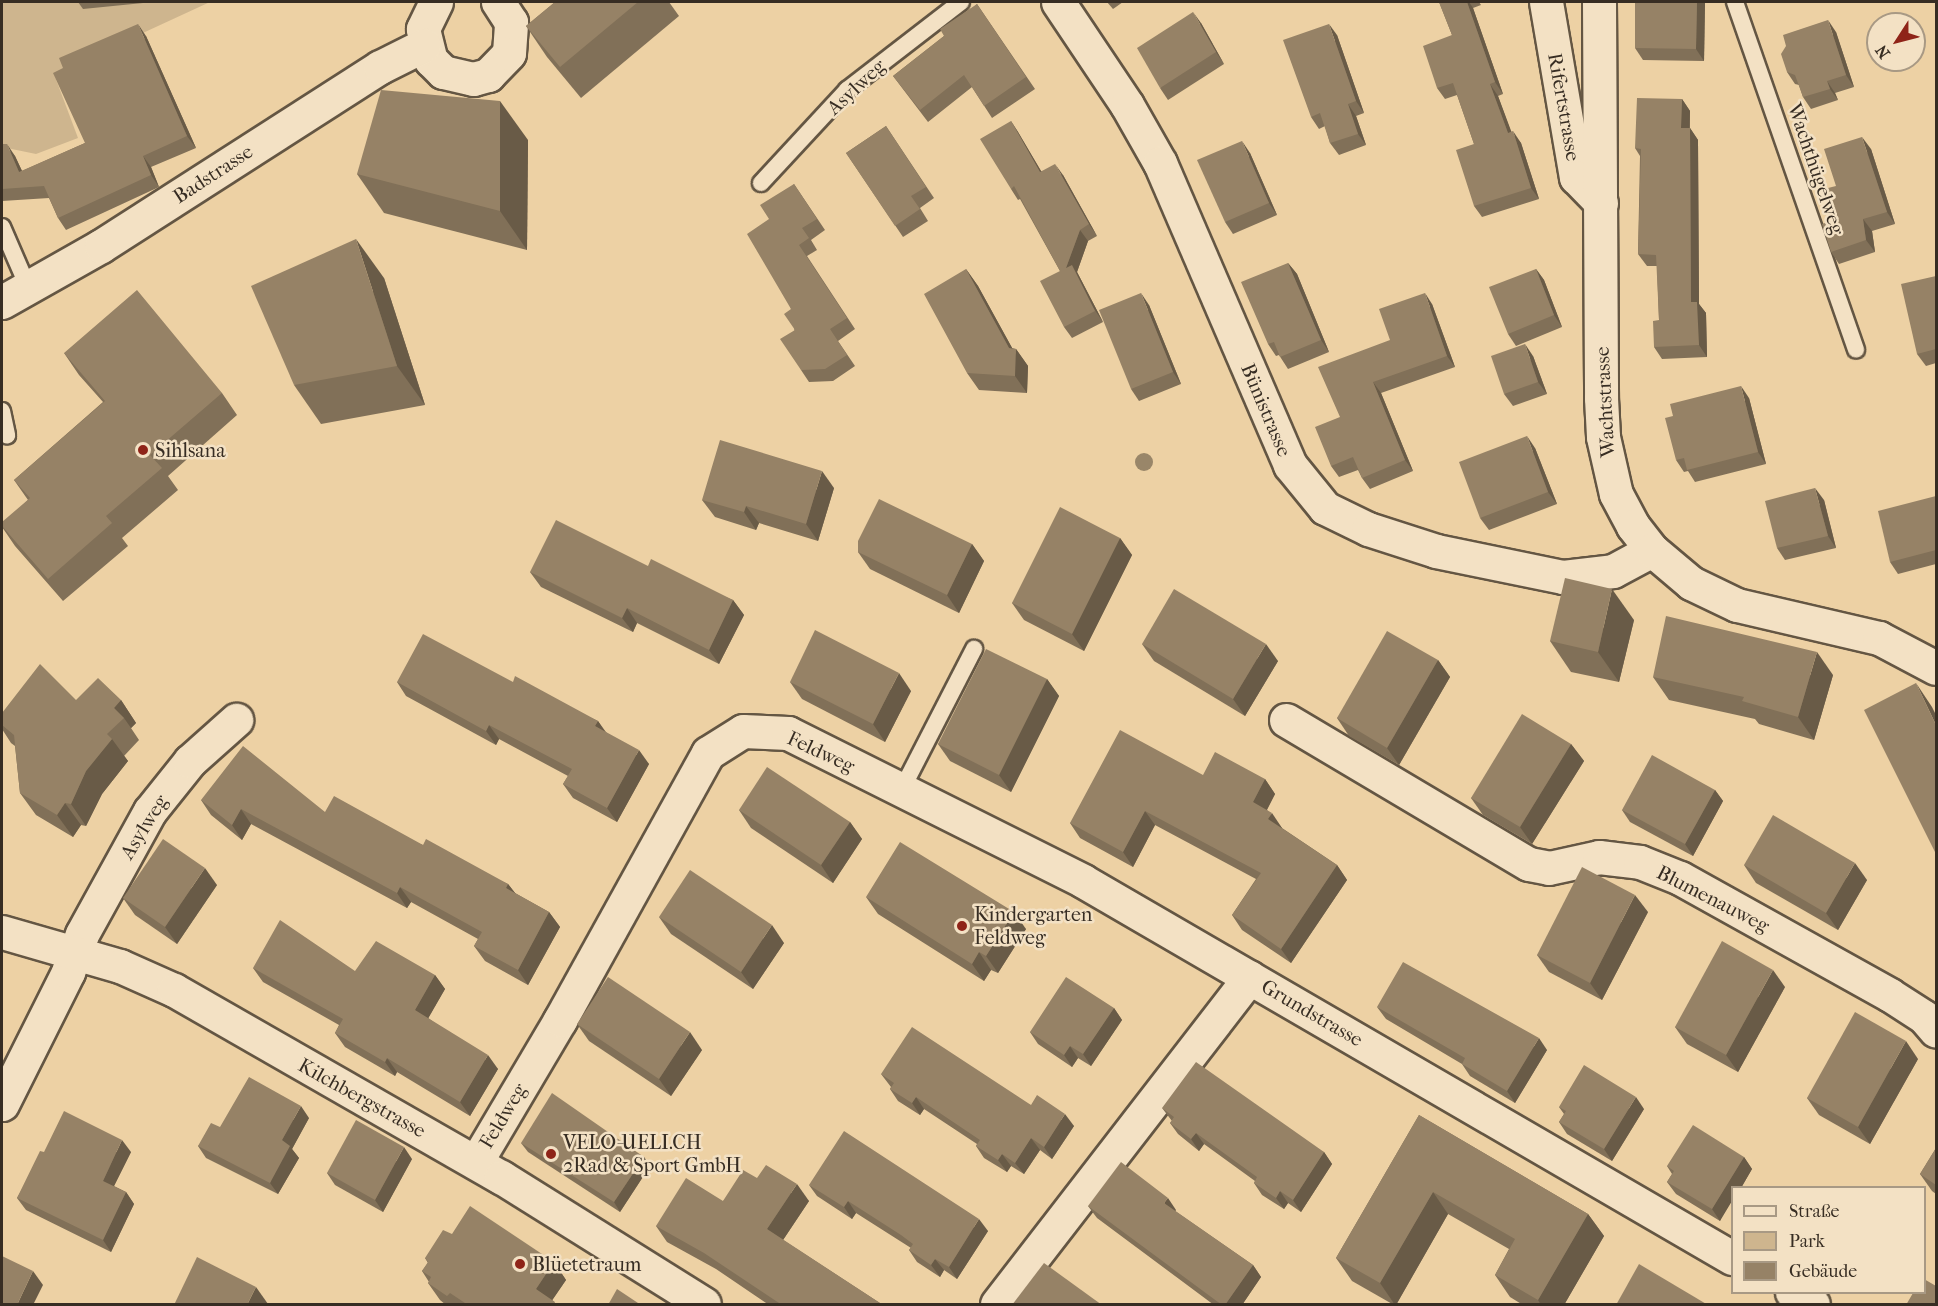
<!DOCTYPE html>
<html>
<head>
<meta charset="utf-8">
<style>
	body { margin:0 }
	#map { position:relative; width:1938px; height:1306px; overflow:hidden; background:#edd1a4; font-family:"IM FELL French Canon",serif }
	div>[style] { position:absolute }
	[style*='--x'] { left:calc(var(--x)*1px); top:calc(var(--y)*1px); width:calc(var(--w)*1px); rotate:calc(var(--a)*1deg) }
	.green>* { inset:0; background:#ceb58e }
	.roads { filter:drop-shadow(2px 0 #645643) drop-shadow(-2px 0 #645643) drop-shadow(0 2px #645643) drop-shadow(0 -2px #645643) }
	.lane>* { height:16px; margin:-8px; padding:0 8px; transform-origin:8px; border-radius:8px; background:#f3e1c4 }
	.street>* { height:33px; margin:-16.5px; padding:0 16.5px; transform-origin:16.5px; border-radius:16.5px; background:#f3e1c4 }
	.secondary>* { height:33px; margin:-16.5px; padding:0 16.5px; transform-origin:16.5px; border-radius:16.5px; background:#f3e1c4 }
	.trees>* { width:18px; height:18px; margin:-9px; border-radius:50%; background:#998669 }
	.wall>* { inset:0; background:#817058 }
	.shaded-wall>* { inset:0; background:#695b47 }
	.building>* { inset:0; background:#968266 }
	.dots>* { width:16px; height:16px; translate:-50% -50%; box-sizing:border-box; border:3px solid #f3e1c4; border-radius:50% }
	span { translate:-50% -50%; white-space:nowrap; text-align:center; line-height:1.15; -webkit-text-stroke:5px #f3e1c4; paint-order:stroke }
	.street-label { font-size:20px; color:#372d23 }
	.poi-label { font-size:20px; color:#372d23 }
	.left { translate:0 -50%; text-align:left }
	.frame { position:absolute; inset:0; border:3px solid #372d23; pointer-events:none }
	.legend { position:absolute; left:1731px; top:1186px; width:195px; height:108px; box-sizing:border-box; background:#f3e1c4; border:2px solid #a89984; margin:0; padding:8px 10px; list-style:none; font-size:18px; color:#372d23 }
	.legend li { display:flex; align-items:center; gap:12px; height:30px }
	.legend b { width:30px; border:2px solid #a89984 }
	.north { position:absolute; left:1866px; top:12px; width:60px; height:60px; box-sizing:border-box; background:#f3e1c4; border:2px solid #a89984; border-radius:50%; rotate:234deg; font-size:16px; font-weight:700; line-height:24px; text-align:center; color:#372d23 }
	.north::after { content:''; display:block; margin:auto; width:21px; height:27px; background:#8f2418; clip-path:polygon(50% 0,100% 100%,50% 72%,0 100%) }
</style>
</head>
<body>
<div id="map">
	<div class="green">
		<div style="clip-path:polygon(2px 2px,210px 2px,54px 74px,78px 138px,36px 154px,2px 147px)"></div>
	</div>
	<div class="roads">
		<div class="lane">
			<div style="--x:1735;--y:2;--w:368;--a:70.8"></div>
			<div style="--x:761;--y:183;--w:127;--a:-47.2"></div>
			<div style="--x:847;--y:90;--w:144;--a:-37.7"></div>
			<div style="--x:2;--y:227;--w:65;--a:66.6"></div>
			<div style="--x:2;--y:411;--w:25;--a:78"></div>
			<div style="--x:901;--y:791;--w:160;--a:-62.8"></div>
		</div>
		<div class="street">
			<div style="--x:436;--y:2;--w:30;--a:116"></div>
			<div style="--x:423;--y:29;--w:32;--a:76"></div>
			<div style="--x:431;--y:60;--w:17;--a:45"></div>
			<div style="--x:443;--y:72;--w:31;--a:13"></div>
			<div style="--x:473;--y:79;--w:16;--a:-15"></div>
			<div style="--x:488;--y:75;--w:30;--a:-46"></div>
			<div style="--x:509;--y:53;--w:31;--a:-86"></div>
			<div style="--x:511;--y:22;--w:24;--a:-123"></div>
			<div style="--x:1058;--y:2;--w:124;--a:56.2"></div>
			<div style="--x:1127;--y:105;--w:67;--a:60.4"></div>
			<div style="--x:1160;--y:163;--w:329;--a:66.7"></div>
			<div style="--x:1290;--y:465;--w:55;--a:50.9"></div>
			<div style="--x:1325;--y:508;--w:48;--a:26"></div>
			<div style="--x:1368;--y:529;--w:71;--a:17.9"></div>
			<div style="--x:1436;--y:551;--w:130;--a:11.6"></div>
			<div style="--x:1563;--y:577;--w:50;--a:-6.8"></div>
			<div style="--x:1613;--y:571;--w:44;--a:-28.3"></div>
			<div style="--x:1546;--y:2;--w:178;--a:80.3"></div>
			<div style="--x:1576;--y:177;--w:36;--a:46"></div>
			<div style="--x:2;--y:302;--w:114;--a:-29.5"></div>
			<div style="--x:101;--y:246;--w:331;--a:-32.7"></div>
			<div style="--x:380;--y:67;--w:49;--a:-26.6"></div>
			<div style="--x:1286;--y:720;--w:282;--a:30.7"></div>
			<div style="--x:1529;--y:864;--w:20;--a:11"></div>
			<div style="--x:1549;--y:868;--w:51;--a:-12.4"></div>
			<div style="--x:1599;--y:857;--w:41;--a:7"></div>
			<div style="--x:1640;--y:862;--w:43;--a:21.8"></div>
			<div style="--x:1680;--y:878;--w:240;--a:29.1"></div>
			<div style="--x:1890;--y:995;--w:40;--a:32.9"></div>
			<div style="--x:1924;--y:1017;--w:18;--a:49"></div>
			<div style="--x:2;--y:1104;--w:148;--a:-63.4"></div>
			<div style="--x:68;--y:972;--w:40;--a:-69.8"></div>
			<div style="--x:82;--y:934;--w:141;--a:-61.1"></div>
			<div style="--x:150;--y:811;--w:64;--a:-51.3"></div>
			<div style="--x:190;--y:761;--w:62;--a:-41.7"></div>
			<div style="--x:476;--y:1162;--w:165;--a:-59.4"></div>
			<div style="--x:560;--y:1020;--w:305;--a:-61"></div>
			<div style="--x:708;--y:753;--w:41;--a:-32.2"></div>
			<div style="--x:743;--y:731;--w:45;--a:2.5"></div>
			<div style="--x:788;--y:733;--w:330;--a:26.6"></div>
			<div style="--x:1083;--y:881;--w:751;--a:30.15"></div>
			<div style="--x:1792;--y:1292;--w:24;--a:30"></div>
			<div style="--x:997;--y:1304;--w:413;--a:-52.3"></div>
		</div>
		<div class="secondary">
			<div style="--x:1599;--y:2;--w:396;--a:89.7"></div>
			<div style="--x:1601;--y:398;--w:39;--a:87"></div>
			<div style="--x:1603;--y:437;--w:58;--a:77.2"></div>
			<div style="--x:1616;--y:494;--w:36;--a:62"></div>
			<div style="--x:1633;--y:526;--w:31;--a:52"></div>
			<div style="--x:1652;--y:550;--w:51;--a:40.2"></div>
			<div style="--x:1691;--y:583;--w:51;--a:25.6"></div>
			<div style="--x:1737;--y:605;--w:146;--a:13.1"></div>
			<div style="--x:1879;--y:638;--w:64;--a:27.8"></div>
			<div style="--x:2;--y:932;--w:123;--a:16.1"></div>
			<div style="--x:120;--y:966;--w:59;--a:24"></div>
			<div style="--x:174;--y:990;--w:377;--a:29.8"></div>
			<div style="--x:501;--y:1177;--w:239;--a:32"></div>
		</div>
	</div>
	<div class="trees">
		<div style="left:1144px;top:462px"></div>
	</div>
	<div class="wall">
		<div style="clip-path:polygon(78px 2px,153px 2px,83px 9px)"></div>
		<div style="clip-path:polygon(555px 2px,669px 2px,679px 16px,581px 98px,547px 57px,526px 26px)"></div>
		<div style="clip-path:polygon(1107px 2px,1123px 2px,1113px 9px)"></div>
		<div style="clip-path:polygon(1439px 2px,1479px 2px,1481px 5px,1473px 8px,1503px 94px,1498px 96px,1511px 132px,1521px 143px,1539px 199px,1482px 217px,1474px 206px,1474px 144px,1457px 95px,1445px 99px,1437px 88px,1452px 35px)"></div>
		<div style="clip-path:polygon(1635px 2px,1705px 2px,1704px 61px,1643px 60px,1635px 48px)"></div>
		<div style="clip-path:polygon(977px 4px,1035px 89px,992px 118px,972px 87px,928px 122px,893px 76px,944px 36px)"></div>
		<div style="clip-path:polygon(1201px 23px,1224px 64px,1168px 100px,1160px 88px)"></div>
		<div style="clip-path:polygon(1836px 32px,1854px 87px,1835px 93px,1838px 100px,1811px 109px,1803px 97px,1799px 85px,1795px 84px,1787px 72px)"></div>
		<div style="clip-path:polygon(1337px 35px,1364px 113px,1356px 116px,1366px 145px,1339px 155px,1330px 143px,1325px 126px,1319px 129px,1311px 117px)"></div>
		<div style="clip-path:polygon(146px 36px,196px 148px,151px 167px,159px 187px,66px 230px,58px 218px,49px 198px,2px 201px,2px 144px,15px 156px,22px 171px,85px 143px)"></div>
		<div style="clip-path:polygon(1682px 99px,1690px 111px,1690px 128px,1698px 140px,1699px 304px,1706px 313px,1707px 357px,1662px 359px,1654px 347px,1659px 320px,1657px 266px,1647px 266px,1638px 254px,1640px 156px,1635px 148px)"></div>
		<div style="clip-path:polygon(1011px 121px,1018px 132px,1041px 171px,1063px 175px,1097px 236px,1088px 241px,1077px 272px,1103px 322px,1072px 338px,1064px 327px,1060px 271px,1020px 199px,1018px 200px,1011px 189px)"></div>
		<div style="clip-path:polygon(886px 126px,934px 198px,920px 208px,928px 221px,903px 237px,846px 153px)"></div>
		<div style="clip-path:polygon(528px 140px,527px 250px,384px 213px,357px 174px)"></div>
		<div style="clip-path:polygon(1871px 149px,1895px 224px,1872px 231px,1875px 252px,1839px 264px,1831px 252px,1838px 219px,1836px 186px)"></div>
		<div style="clip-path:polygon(1250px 153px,1277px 215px,1233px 234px,1225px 222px)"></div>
		<div style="clip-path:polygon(794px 184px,825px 230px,811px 240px,817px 250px,807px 256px,855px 329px,838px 341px,855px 366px,833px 381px,809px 382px,801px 370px,791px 309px,769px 219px)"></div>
		<div style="clip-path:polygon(1288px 263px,1297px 274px,1329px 352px,1288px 369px,1279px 355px,1276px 356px,1268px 344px)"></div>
		<div style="clip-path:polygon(966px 269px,978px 286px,1012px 348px,1016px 349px,1028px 366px,1027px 393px,979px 390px,967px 373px)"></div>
		<div style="clip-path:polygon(1536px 269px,1544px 280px,1562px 327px,1516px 346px,1508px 334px)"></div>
		<div style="clip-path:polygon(1936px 276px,1936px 363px,1926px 366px,1917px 354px)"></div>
		<div style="clip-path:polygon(384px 278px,425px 405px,321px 424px,294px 385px)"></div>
		<div style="clip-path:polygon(1432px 304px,1455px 367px,1381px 393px,1413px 471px,1370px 489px,1362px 478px,1358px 470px,1339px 477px,1331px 466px,1340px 417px)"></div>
		<div style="clip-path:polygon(1149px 305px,1181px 384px,1139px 401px,1131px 389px)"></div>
		<div style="clip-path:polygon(64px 353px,222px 393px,237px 415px,168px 476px,178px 490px,122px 538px,128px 546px,63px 601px,15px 546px,2px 527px,28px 500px,14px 480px,103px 402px,79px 375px)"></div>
		<div style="clip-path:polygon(1533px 356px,1547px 394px,1513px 406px,1504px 394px)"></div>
		<div style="clip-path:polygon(1749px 398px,1766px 464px,1695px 482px,1688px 471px,1684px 472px,1676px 460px)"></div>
		<div style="clip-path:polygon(1535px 448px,1557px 504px,1489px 530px,1480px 518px)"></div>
		<div style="clip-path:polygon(834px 488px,818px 541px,759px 523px,756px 530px,715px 517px,702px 500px)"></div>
		<div style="clip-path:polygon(1936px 496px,1936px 564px,1898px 574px,1890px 562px)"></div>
		<div style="clip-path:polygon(1824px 500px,1836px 548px,1785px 560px,1777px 548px)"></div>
		<div style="clip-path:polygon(1120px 538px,1132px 555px,1084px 651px,1024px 620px,1012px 603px)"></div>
		<div style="clip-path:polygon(972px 544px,984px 561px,959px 613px,870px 569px,858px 552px)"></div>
		<div style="clip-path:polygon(648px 566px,733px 600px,744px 615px,719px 664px,637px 623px,633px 632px,541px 587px,530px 572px)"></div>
		<div style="clip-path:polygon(1634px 620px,1619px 682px,1571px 672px,1550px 641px)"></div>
		<div style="clip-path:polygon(1142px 644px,1278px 661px,1245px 716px,1154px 661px)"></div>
		<div style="clip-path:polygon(1438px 660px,1450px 677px,1399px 765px,1349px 736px,1337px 718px)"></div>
		<div style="clip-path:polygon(1833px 675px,1814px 740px,1759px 724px,1755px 719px,1669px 700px,1653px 677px)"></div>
		<div style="clip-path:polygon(1047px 679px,1059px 696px,1011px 792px,950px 761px,938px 744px)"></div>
		<div style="clip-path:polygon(397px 682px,513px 682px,598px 721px,604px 731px,649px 764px,617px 822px,573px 798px,563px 784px,568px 776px,499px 739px,496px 745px,406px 696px)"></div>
		<div style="clip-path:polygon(790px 682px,911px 691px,885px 742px,802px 699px)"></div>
		<div style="clip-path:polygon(76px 700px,121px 700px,136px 723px,131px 728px,139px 740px,124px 756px,128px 761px,102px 794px,86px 826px,81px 825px,73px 837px,36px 815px,20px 793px,15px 746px,11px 743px,2px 729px,2px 713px)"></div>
		<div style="clip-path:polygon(1571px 744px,1584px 761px,1532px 844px,1483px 815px,1471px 798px)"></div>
		<div style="clip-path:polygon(1203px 775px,1265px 779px,1275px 794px,1267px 810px,1282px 828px,1337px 865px,1347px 880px,1291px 963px,1242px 930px,1232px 915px,1256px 879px,1155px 825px,1133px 867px,1080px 838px,1070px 823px)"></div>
		<div style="clip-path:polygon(1715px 790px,1723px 801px,1693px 856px,1630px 822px,1622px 810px)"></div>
		<div style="clip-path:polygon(201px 800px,325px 812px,423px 845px,508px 884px,515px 893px,549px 912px,560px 927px,528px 985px,485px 961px,474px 946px,478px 939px,411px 902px,407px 908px,251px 824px,242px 840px,211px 815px)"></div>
		<div style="clip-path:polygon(739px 810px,850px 822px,862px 839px,833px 883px,751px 828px)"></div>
		<div style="clip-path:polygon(1744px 865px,1867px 880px,1838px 930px,1756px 883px)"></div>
		<div style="clip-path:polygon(217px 885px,177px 944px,135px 915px,123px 898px)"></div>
		<div style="clip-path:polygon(866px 897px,1026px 929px,998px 973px,991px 970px,984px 981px,878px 914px)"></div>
		<div style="clip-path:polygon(1648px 912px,1602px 1000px,1549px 972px,1537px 955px)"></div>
		<div style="clip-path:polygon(659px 917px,784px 943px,753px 989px,671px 934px)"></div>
		<div style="clip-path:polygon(253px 968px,355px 971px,435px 975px,445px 989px,428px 1018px,498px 1069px,470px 1116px,397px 1072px,395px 1076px,345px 1047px,335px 1033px,339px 1025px,263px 982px)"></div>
		<div style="clip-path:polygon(1785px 987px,1738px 1072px,1687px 1044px,1675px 1027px)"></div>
		<div style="clip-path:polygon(1377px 1007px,1547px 1050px,1515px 1103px,1470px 1076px,1462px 1064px,1386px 1019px)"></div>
		<div style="clip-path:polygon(1114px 1008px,1122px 1020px,1091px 1066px,1078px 1058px,1072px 1067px,1038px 1044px,1030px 1032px)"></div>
		<div style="clip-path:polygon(577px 1024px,702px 1050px,671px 1096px,589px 1041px)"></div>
		<div style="clip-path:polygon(1918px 1059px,1870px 1144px,1819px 1115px,1807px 1098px)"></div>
		<div style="clip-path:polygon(881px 1074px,1031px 1105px,1074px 1126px,1052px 1159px,1040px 1150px,1024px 1174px,1011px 1166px,1007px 1172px,984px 1158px,976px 1146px,977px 1144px,924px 1109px,920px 1115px,898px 1101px,890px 1089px,891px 1087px)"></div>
		<div style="clip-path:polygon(1559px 1107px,1644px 1109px,1612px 1161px,1567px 1134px,1559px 1122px,1564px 1114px)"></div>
		<div style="clip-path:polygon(1162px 1108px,1324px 1152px,1332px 1164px,1301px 1212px,1288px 1203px,1284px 1209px,1262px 1195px,1254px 1183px,1255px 1181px,1204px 1144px,1199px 1151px,1178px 1134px,1170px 1123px,1172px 1121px)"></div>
		<div style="clip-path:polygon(1419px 1115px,1588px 1214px,1604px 1236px,1564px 1305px,1523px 1305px,1510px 1297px,1495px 1275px,1509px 1249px,1448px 1214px,1396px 1305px,1394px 1305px,1352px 1281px,1336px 1258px)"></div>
		<div style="clip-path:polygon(309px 1118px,292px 1149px,299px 1158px,278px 1194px,206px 1158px,198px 1146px,220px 1127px)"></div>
		<div style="clip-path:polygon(521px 1143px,644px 1157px,650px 1166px,620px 1212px,528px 1152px)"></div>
		<div style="clip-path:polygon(1936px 1148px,1936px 1194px,1932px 1191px,1920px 1174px)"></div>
		<div style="clip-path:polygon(44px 1152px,131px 1152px,114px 1186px,126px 1192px,134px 1204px,111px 1252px,26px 1210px,17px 1198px)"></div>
		<div style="clip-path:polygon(1744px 1157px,1752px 1169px,1741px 1188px,1732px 1188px,1720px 1221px,1676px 1194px,1667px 1182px,1672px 1174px,1667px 1166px)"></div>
		<div style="clip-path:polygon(412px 1159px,383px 1212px,335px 1185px,327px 1173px)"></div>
		<div style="clip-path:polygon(757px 1178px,809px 1201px,783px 1240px,883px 1305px,769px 1305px,716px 1269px,667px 1242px,656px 1226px,723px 1201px)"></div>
		<div style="clip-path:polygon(809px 1185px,988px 1231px,957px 1279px,944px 1270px,940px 1277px,917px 1262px,909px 1250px,911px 1248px,856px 1213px,852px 1219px,817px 1196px)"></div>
		<div style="clip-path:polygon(1088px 1206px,1176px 1210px,1175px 1211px,1253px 1265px,1261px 1277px,1242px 1305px,1214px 1305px,1097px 1218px)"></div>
		<div style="clip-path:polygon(425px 1258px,554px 1262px,566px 1280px,552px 1300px,557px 1305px,446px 1305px,440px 1300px,428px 1283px,429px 1282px,422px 1271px,428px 1263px)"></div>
	</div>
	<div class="shaded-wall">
		<div style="clip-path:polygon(1467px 2px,1469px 2px,1473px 8px,1503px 94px,1495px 82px)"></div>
		<div style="clip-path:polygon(1697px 2px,1705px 2px,1704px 61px,1696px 49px)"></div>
		<div style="clip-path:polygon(1193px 12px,1201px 23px,1224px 64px,1216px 52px)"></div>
		<div style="clip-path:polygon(1828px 20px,1836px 32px,1854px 87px,1846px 75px)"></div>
		<div style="clip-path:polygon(138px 24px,146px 36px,196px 148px,187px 136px)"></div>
		<div style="clip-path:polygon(1329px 24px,1337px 35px,1364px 113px,1356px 101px)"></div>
		<div style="clip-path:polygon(1827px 81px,1835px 93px,1838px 100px,1830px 89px)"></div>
		<div style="clip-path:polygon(1490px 84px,1498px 96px,1516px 144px,1508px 133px)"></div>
		<div style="clip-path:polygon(1682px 99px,1690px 111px,1689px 140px,1681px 128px)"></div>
		<div style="clip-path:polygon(500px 101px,528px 140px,527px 250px,500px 211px)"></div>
		<div style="clip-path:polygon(1348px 104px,1356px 116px,1366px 145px,1358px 134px)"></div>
		<div style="clip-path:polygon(1011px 121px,1018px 132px,1048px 183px,1040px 172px)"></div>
		<div style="clip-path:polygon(1690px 128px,1698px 140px,1699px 304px,1706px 313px,1707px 357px,1699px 345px,1691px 302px)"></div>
		<div style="clip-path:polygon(1513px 131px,1521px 143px,1539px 199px,1531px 188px)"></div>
		<div style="clip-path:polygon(1862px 137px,1871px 149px,1895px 224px,1887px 212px)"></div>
		<div style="clip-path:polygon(1242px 141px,1250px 153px,1277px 215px,1269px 203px)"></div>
		<div style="clip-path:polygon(7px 144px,15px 156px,28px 184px,19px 172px)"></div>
		<div style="clip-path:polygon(143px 156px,151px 167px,159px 187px,151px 175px)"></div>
		<div style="clip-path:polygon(1055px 164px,1063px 175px,1097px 236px,1089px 224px)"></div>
		<div style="clip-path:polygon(1863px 219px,1872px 231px,1875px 252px,1866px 240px)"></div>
		<div style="clip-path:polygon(1080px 230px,1088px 241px,1077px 272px,1103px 322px,1066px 268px)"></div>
		<div style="clip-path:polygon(356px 239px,384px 278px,425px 405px,397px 366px)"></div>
		<div style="clip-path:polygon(1288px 263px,1297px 274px,1329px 352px,1321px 340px)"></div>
		<div style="clip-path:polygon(966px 269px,978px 286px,1016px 355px,1016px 349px,1028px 366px,1027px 393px,1015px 376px,1009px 348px)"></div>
		<div style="clip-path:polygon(1536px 269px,1544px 280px,1562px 327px,1554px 315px)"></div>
		<div style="clip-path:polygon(1141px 293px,1149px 305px,1181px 384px,1173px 372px)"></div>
		<div style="clip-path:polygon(1425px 293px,1432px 304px,1455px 367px,1447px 356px)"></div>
		<div style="clip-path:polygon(1525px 344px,1533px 356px,1547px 394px,1538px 382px)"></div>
		<div style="clip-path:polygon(1373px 382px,1381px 393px,1413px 471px,1405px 460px)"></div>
		<div style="clip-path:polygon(1741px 386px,1749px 398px,1766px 464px,1758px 452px)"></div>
		<div style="clip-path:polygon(1527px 436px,1535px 448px,1557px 504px,1548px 492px)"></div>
		<div style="clip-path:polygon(822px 471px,834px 488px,818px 541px,806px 524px)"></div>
		<div style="clip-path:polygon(1815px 488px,1824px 500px,1836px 548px,1828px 536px)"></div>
		<div style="clip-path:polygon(746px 506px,759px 523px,756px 530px,744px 512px)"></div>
		<div style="clip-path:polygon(1120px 538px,1132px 555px,1084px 651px,1072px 634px)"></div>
		<div style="clip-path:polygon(972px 544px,984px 561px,959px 613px,947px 595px)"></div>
		<div style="clip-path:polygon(1612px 589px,1634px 620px,1619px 682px,1598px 652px)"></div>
		<div style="clip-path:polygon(733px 600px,744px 615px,719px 664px,709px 650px)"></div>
		<div style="clip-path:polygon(627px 608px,637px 623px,633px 632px,622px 618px)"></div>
		<div style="clip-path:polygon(1266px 644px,1278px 661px,1245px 716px,1233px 699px)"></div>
		<div style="clip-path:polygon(1817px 652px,1833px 675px,1814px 740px,1798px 717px)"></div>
		<div style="clip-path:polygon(1438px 660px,1450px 677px,1399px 765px,1387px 748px)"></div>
		<div style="clip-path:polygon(899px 673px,911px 691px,885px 742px,873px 724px)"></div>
		<div style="clip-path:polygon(1047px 679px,1059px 696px,1011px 792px,999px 775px)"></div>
		<div style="clip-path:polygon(1916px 683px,1932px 707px,1936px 715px,1936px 725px)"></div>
		<div style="clip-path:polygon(121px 700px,136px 723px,131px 728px,124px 718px,114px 708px)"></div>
		<div style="clip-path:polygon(598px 721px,608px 735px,595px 726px)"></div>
		<div style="clip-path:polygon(489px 725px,499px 739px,496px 745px,486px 731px)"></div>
		<div style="clip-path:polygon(112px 739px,128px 761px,102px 794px,86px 826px,71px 804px,86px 771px)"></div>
		<div style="clip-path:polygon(1571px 744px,1584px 761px,1532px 844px,1520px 827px)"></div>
		<div style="clip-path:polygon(639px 750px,649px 764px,617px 822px,607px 808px)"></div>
		<div style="clip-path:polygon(1265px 779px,1275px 794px,1263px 817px,1253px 802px)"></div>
		<div style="clip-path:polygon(1715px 790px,1723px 801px,1693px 856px,1685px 844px)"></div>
		<div style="clip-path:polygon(65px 803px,81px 825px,73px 837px,57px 815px)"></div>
		<div style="clip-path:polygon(241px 809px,251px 824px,242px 840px,232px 825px)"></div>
		<div style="clip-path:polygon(1145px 811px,1155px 825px,1133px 867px,1123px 852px)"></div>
		<div style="clip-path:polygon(1272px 813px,1282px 828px,1278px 834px,1268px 819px)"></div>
		<div style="clip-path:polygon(850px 822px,862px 839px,833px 883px,821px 865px)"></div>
		<div style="clip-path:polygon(1855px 863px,1867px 880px,1838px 930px,1826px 913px)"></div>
		<div style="clip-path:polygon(1337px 865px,1347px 880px,1291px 963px,1281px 949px)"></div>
		<div style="clip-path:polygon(205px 868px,217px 885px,177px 944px,165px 927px)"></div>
		<div style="clip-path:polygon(508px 884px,519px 898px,506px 888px)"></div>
		<div style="clip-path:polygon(400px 887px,411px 902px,407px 908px,397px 893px)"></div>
		<div style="clip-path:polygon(1635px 895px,1648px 912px,1602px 1000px,1590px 983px)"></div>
		<div style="clip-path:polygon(549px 912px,560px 927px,528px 985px,518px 970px)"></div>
		<div style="clip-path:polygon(1014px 912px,1026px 929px,998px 973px,986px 956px)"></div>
		<div style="clip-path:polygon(772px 925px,784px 943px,753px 989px,741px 972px)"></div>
		<div style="clip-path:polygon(979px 952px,991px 970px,984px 981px,972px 964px)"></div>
		<div style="clip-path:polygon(1773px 970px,1785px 987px,1738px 1072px,1726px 1055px)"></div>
		<div style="clip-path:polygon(435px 975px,445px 989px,425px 1024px,415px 1010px)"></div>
		<div style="clip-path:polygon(1114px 1008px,1122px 1020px,1091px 1066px,1083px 1054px)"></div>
		<div style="clip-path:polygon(690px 1032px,702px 1050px,671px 1096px,659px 1079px)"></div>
		<div style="clip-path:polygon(1539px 1038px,1547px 1050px,1515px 1103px,1507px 1091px)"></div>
		<div style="clip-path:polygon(1906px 1041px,1918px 1059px,1870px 1144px,1858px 1127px)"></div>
		<div style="clip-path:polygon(1070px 1046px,1078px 1058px,1072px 1067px,1064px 1055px)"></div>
		<div style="clip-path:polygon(488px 1055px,498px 1069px,470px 1116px,460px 1102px)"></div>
		<div style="clip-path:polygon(387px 1058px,397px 1072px,395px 1076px,385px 1062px)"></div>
		<div style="clip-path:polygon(916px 1097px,924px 1109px,920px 1115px,912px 1103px)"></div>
		<div style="clip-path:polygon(1636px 1097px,1644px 1109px,1612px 1161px,1604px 1149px)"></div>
		<div style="clip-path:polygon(301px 1106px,309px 1118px,292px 1149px,299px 1158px,278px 1194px,270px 1183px,282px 1140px)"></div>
		<div style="clip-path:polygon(1065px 1114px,1074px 1126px,1052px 1159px,1044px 1147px)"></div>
		<div style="clip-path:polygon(1196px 1133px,1204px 1144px,1199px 1151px,1191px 1139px)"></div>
		<div style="clip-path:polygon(1031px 1138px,1040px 1150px,1024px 1174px,1015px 1163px)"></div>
		<div style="clip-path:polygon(122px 1140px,131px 1152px,111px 1192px,103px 1181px)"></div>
		<div style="clip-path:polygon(404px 1147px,412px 1159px,383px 1212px,375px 1200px)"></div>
		<div style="clip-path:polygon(1324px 1152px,1332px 1164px,1301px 1212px,1293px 1200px)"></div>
		<div style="clip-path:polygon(1002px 1154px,1011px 1166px,1007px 1172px,998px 1160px)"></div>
		<div style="clip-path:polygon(644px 1157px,650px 1166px,620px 1212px,614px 1202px)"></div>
		<div style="clip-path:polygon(1744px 1157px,1752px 1169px,1741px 1188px,1732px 1188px,1732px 1201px,1720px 1221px,1712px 1209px)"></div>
		<div style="clip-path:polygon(797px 1184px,809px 1201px,779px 1246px,767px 1229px)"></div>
		<div style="clip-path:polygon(1280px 1191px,1288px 1203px,1284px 1209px,1276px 1198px)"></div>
		<div style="clip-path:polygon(126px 1192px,134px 1204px,111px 1252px,103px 1240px)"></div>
		<div style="clip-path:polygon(1433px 1192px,1448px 1214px,1396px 1305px,1395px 1305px,1380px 1283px)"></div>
		<div style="clip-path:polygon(1168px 1198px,1176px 1210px,1172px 1215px,1164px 1203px)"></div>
		<div style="clip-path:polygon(848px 1201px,856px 1213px,852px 1219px,844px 1207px)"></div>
		<div style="clip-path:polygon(1588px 1214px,1604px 1236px,1564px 1305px,1541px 1305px,1538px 1300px)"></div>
		<div style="clip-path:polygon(979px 1219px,988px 1231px,957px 1279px,949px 1267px)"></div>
		<div style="clip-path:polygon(935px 1259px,944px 1270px,940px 1277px,931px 1265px)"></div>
		<div style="clip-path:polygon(554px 1262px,566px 1280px,549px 1305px,536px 1289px)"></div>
		<div style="clip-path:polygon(1253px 1265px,1261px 1277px,1242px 1305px,1225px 1305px)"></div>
		<div style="clip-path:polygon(33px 1271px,43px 1285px,33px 1305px,17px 1305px)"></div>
		<div style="clip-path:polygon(256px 1287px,268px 1304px,268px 1305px,247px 1305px)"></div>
	</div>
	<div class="building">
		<div style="clip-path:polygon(555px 2px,638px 2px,560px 67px,526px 26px)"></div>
		<div style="clip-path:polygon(1439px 2px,1467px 2px,1495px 82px,1490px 84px,1508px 133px,1513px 131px,1531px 188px,1474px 206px,1456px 150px,1474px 144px,1453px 83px,1437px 88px,1423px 46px,1452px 35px)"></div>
		<div style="clip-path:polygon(1635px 2px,1697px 2px,1696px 49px,1635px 48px)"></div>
		<div style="clip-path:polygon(977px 4px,1026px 77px,984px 106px,964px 75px,920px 110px,893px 76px,944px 36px,940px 29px)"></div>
		<div style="clip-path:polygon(1193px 12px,1216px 52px,1160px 88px,1137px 48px)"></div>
		<div style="clip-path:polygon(1828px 20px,1846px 75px,1827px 81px,1830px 89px,1803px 97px,1795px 75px,1787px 72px,1781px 54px,1786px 46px,1783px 35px)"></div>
		<div style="clip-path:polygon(138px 24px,187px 136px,143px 156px,151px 175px,58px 218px,44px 186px,2px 189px,2px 144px,7px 144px,19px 172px,85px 143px,53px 73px,63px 68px,59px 58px)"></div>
		<div style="clip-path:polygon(1329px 24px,1356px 101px,1348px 104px,1358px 134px,1330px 143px,1320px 113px,1311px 117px,1283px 40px)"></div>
		<div style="clip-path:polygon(381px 90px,500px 101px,500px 211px,357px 174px)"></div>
		<div style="clip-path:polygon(1637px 98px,1682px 99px,1681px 128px,1690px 128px,1691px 302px,1697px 302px,1699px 345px,1654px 347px,1653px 321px,1659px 320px,1656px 255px,1638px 254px,1641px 149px,1635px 148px)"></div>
		<div style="clip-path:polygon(1011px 121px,1040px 172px,1055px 164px,1089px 224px,1080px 230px,1066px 268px,1072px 265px,1095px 311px,1064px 327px,1040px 281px,1060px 271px,1014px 186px,1011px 189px,980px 139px)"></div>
		<div style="clip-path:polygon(886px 126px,926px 187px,911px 196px,920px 209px,895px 226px,846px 153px)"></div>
		<div style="clip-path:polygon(1862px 137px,1887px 212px,1863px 219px,1866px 240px,1831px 252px,1822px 224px,1838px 219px,1828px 188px,1836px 186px,1824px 149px)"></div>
		<div style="clip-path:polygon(1242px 141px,1269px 203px,1225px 222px,1197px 160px)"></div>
		<div style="clip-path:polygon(794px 184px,817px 219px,802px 228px,809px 238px,799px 245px,847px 318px,830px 329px,847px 355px,825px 369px,801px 370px,780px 339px,795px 330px,784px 314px,791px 309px,747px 234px,769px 219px,760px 205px)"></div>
		<div style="clip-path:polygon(356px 239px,397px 366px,294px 385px,251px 286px)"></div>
		<div style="clip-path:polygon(1288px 263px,1321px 340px,1280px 357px,1274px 342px,1268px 344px,1241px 282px)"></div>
		<div style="clip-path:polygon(966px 269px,1009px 348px,1016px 349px,1015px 376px,967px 373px,924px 294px)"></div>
		<div style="clip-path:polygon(1536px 269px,1554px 315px,1508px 334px,1489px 287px)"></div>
		<div style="clip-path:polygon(1936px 276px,1936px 349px,1917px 354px,1901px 284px)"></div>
		<div style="clip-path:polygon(137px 290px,222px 393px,150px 455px,162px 468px,106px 516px,112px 523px,48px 579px,2px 526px,2px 522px,30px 498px,14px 480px,105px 401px,64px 353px)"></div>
		<div style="clip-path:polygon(1141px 293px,1173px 372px,1131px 389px,1099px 310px)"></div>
		<div style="clip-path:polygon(1425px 293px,1447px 356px,1373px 382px,1405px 460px,1362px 478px,1353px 457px,1331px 466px,1315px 427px,1340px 417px,1318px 367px,1390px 340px,1379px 309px)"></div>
		<div style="clip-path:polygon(1525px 344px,1538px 382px,1504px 394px,1491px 356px)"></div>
		<div style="clip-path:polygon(1741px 386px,1758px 452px,1687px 470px,1684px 458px,1676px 460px,1665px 418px,1673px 416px,1670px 404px)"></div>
		<div style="clip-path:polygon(1527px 436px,1548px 492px,1480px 518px,1459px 462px)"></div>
		<div style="clip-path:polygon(720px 440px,822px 471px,806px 524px,746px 506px,744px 512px,702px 500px)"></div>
		<div style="clip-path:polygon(1815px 488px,1828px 536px,1777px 548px,1765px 501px)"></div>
		<div style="clip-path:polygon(1936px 496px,1936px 550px,1890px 562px,1878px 511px)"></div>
		<div style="clip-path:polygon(879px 499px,972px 544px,947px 595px,858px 552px,858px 541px)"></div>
		<div style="clip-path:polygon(1060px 507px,1120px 538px,1072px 634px,1012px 603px)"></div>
		<div style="clip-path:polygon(556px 520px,648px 566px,651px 559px,733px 600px,709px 650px,627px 608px,622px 618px,530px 572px)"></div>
		<div style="clip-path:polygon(1565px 578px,1612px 589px,1598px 652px,1550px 641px)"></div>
		<div style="clip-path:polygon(1174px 589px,1266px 644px,1233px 699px,1142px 644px)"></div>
		<div style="clip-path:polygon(1666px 616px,1817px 652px,1798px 717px,1742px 701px,1744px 697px,1653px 677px)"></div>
		<div style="clip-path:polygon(815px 630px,899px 673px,873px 724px,790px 682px)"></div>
		<div style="clip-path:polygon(1387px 631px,1438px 660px,1387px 748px,1337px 718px)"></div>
		<div style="clip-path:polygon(423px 634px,513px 682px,515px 676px,598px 721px,595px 726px,639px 750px,607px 808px,563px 784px,572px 769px,489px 725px,486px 731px,397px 682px)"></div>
		<div style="clip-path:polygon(986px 649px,1047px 679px,999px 775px,938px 744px)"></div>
		<div style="clip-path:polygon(40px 664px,76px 700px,98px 678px,121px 700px,114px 708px,124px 718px,107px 734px,112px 739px,86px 771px,71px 804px,65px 803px,57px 815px,20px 793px,14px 735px,2px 725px,2px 713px)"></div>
		<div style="clip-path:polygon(1916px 683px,1936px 725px,1936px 854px,1864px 710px)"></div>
		<div style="clip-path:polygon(1522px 714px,1571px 744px,1520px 827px,1471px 798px)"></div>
		<div style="clip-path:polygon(1120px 730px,1203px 775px,1215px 752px,1265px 779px,1253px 802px,1272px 813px,1268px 819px,1337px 865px,1281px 949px,1232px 915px,1261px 873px,1145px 811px,1123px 852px,1070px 823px)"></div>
		<div style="clip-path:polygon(243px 746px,325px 812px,334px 796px,423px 845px,426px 839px,508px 884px,506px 888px,549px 912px,518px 970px,474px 946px,482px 932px,400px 887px,397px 893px,241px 809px,232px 825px,201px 800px)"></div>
		<div style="clip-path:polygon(1652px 755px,1715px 790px,1685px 844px,1622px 810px)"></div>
		<div style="clip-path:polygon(767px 767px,850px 822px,821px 865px,739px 810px)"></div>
		<div style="clip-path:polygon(1773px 815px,1855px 863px,1826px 913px,1744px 865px)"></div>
		<div style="clip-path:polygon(163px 839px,205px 868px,165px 927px,123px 898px)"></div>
		<div style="clip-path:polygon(900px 842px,1014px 912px,986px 956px,979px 952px,972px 964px,866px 897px)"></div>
		<div style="clip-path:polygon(1582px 867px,1635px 895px,1590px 983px,1537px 955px)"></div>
		<div style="clip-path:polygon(690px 870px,772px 925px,741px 972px,659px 917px)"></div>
		<div style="clip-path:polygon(280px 920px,355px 971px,376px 941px,435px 975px,415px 1010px,488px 1055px,460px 1102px,387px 1058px,385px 1062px,335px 1033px,343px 1019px,253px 968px)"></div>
		<div style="clip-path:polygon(1722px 941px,1773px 970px,1726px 1055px,1675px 1027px)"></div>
		<div style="clip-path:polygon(1403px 962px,1539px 1038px,1507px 1091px,1462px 1064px,1465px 1058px,1377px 1007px)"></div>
		<div style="clip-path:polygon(608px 977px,690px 1032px,659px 1079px,577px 1024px)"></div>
		<div style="clip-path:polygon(1066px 977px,1114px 1008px,1083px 1054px,1070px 1046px,1064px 1055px,1030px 1032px)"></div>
		<div style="clip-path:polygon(1855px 1012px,1906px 1041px,1858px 1127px,1807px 1098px)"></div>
		<div style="clip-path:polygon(912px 1027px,1031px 1105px,1037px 1095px,1065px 1114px,1044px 1147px,1031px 1138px,1015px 1163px,1002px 1154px,998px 1160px,976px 1146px,980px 1140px,916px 1097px,912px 1103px,890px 1089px,894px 1083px,881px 1074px)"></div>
		<div style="clip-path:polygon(1196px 1062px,1324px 1152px,1293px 1200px,1280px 1191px,1276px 1198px,1254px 1183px,1257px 1177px,1196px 1133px,1191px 1139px,1170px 1123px,1174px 1117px,1162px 1108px)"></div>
		<div style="clip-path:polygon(1584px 1065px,1636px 1097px,1604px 1149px,1559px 1122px,1566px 1111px,1559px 1107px)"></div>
		<div style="clip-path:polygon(249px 1077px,301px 1106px,282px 1140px,290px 1146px,270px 1183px,198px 1146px,211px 1123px,220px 1127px)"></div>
		<div style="clip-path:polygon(552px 1093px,644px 1157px,614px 1202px,521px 1143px)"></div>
		<div style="clip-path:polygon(64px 1111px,122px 1140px,103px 1181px,126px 1192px,103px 1240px,17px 1198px,40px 1151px,44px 1152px)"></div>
		<div style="clip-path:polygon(1419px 1115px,1588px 1214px,1538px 1300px,1495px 1275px,1515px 1239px,1433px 1192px,1380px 1283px,1336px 1258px)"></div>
		<div style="clip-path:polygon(356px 1120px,404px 1147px,375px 1200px,327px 1173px)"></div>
		<div style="clip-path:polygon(1693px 1125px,1744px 1157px,1712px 1209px,1667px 1182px,1674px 1171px,1667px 1166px)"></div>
		<div style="clip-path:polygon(844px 1131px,979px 1219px,949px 1267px,935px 1259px,931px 1265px,909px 1250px,913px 1244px,901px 1235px,848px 1201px,844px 1207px,809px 1185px)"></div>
		<div style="clip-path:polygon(1936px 1148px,1936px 1185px,1920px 1174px)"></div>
		<div style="clip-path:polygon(1121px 1162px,1168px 1198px,1164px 1203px,1253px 1265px,1225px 1305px,1222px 1305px,1088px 1206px)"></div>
		<div style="clip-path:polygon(766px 1165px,797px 1184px,767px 1229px,883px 1305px,782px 1305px,704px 1253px,656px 1226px,686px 1178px,723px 1201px,743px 1170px,757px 1178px)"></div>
		<div style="clip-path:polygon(470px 1206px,554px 1262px,536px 1289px,555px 1302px,553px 1305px,480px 1305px,478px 1303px,477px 1305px,468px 1305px,450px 1293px,447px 1296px,428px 1283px,431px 1277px,422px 1271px,428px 1262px,425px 1258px,443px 1230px,452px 1234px)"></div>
		<div style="clip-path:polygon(2px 1256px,33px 1271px,17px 1305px,2px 1305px)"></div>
		<div style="clip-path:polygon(197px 1257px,256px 1287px,247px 1305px,174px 1305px)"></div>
		<div style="clip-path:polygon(1044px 1263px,1102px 1305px,1012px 1305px)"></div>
		<div style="clip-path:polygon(1639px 1264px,1708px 1305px,1616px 1305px)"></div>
		<div style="clip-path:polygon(1924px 1279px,1936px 1286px,1936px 1305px,1906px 1305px,1913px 1293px,1924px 1293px)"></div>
		<div style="clip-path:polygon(617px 1289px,641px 1305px,608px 1305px)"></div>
	</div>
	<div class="dots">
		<div style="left:143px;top:450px;background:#8f2418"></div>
		<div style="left:962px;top:926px;background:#8f2418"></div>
		<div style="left:551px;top:1154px;background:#8f2418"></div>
		<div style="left:520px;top:1264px;background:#8f2418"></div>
	</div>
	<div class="street-label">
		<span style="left:856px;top:87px;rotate:-43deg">Asylweg</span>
		<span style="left:1564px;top:107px;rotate:80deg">Rifertstrasse</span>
		<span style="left:1816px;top:169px;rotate:71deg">Wachthügelweg</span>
		<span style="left:213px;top:174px;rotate:-33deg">Badstrasse</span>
		<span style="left:1605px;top:402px;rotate:-93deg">Wachtstrasse</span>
		<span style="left:1266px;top:410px;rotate:67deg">Bünistrasse</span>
		<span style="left:821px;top:752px;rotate:25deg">Feldweg</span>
		<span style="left:144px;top:827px;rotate:-58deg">Asylweg</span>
		<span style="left:1713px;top:899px;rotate:27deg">Blumenauweg</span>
		<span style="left:1312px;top:1013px;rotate:30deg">Grundstrasse</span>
		<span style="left:362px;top:1098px;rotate:29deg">Kilchbergstrasse</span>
		<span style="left:503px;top:1116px;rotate:-59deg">Feldweg</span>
	</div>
	<div class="poi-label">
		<span class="left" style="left:155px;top:450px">Sihlsana</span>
		<span class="left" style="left:974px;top:926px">Kindergarten<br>Feldweg</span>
		<span class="left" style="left:563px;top:1154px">VELO-UELI.CH<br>2Rad &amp; Sport GmbH</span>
		<span class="left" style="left:532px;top:1264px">Blüetetraum</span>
	</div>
	<div class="frame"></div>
	<ul class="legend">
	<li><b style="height:8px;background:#f3e1c4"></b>Straße</li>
	<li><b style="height:16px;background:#ceb58e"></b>Park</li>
	<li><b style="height:16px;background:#968266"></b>Gebäude</li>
	</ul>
	<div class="north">N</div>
</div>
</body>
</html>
